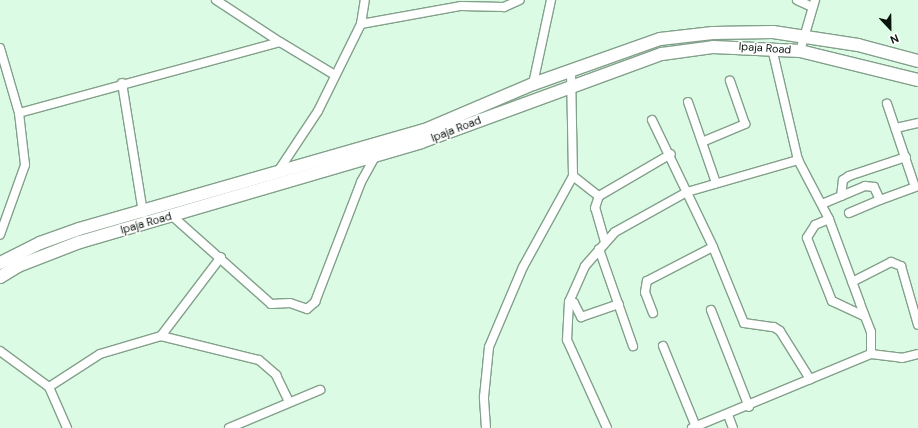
<!DOCTYPE html>
<html>
<head>
<meta charset="utf-8">
<style>
	body { margin:0 }
	#map { position:relative; width:918px; height:428px; overflow:hidden; background:#dcfbe5; font-family:"DM Sans",sans-serif }
	div>[style] { position:absolute }
	[style*='--x'] { left:calc(var(--x)*1px); top:calc(var(--y)*1px); width:calc(var(--w)*1px); rotate:calc(var(--a)*1deg) }
	.roads { filter:drop-shadow(1px 0 #83a08b) drop-shadow(-1px 0 #83a08b) drop-shadow(0 1px #83a08b) drop-shadow(0 -1px #83a08b) }
	.street>* { height:8px; margin:-4px; padding:0 4px; transform-origin:4px; border-radius:4px; background:#fff }
	.secondary>* { height:12px; margin:-6px; padding:0 6px; transform-origin:6px; border-radius:6px; background:#fff }
	span { translate:-50% -50%; white-space:nowrap; text-align:center; line-height:1.15; -webkit-text-stroke:3px #fff; paint-order:stroke }
	.street-label { font-size:11px; color:#09140d }
	.north { position:absolute; left:870px; top:8px; width:40px; height:40px; -webkit-text-stroke:3px #fff; paint-order:stroke; rotate:158deg; font-size:11px; font-weight:700; line-height:16px; text-align:center; color:#09140d }
	.north::after { content:''; display:block; margin:auto; width:14px; height:18px; background:#09140d; clip-path:polygon(50% 0,100% 100%,50% 72%,0 100%) }
</style>
</head>
<body>
<div id="map">
	<div class="roads">
		<div class="street">
			<div style="--x:216;--y:0;--w:77;--a:33.3"></div>
			<div style="--x:797;--y:0;--w:17;--a:25"></div>
			<div style="--x:361;--y:24;--w:102;--a:-10.2"></div>
			<div style="--x:461;--y:6;--w:43;--a:1.3"></div>
			<div style="--x:504;--y:7;--w:17;--a:-24"></div>
			<div style="--x:0;--y:48;--w:68;--a:73.7"></div>
			<div style="--x:19;--y:113;--w:52;--a:83.4"></div>
			<div style="--x:25;--y:165;--w:74;--a:109.7"></div>
			<div style="--x:800;--y:51;--w:53;--a:-73.6"></div>
			<div style="--x:122;--y:83;--w:132;--a:80.8"></div>
			<div style="--x:533;--y:84;--w:86;--a:-77.9"></div>
			<div style="--x:688;--y:102;--w:86;--a:70.9"></div>
			<div style="--x:19;--y:113;--w:270;--a:-15.2"></div>
			<div style="--x:280;--y:42;--w:64;--a:31"></div>
			<div style="--x:652;--y:120;--w:141;--a:64.3"></div>
			<div style="--x:713;--y:247;--w:82;--a:67.8"></div>
			<div style="--x:744;--y:323;--w:30;--a:8"></div>
			<div style="--x:774;--y:327;--w:7;--a:34"></div>
			<div style="--x:780;--y:331;--w:57;--a:58"></div>
			<div style="--x:896;--y:128;--w:23;--a:-13"></div>
			<div style="--x:702;--y:142;--w:47;--a:-22.7"></div>
			<div style="--x:745;--y:124;--w:46;--a:-109.2"></div>
			<div style="--x:277;--y:173;--w:74;--a:-56.5"></div>
			<div style="--x:318;--y:111;--w:97;--a:-63.7"></div>
			<div style="--x:361;--y:24;--w:24;--a:-81"></div>
			<div style="--x:573;--y:176;--w:33;--a:38"></div>
			<div style="--x:841;--y:196;--w:16;--a:-83"></div>
			<div style="--x:843;--y:180;--w:7;--a:-34"></div>
			<div style="--x:849;--y:176;--w:60;--a:-18.4"></div>
			<div style="--x:822;--y:204;--w:47;--a:-22.7"></div>
			<div style="--x:865;--y:186;--w:9;--a:6"></div>
			<div style="--x:874;--y:187;--w:14;--a:65"></div>
			<div style="--x:880;--y:200;--w:37;--a:-20"></div>
			<div style="--x:915;--y:187;--w:88;--a:-108.6"></div>
			<div style="--x:849;--y:213;--w:34;--a:-23"></div>
			<div style="--x:170;--y:214;--w:135;--a:41.7"></div>
			<div style="--x:271;--y:304;--w:19;--a:-3"></div>
			<div style="--x:290;--y:303;--w:18;--a:19"></div>
			<div style="--x:307;--y:309;--w:11;--a:-41"></div>
			<div style="--x:315;--y:302;--w:129;--a:-69"></div>
			<div style="--x:361;--y:182;--w:29;--a:-61"></div>
			<div style="--x:829;--y:219;--w:15;--a:157"></div>
			<div style="--x:815;--y:225;--w:15;--a:122"></div>
			<div style="--x:807;--y:238;--w:68;--a:68.4"></div>
			<div style="--x:832;--y:301;--w:35;--a:25"></div>
			<div style="--x:605;--y:242;--w:35;--a:-106"></div>
			<div style="--x:595;--y:208;--w:13;--a:-72"></div>
			<div style="--x:599;--y:196;--w:83;--a:-30.3"></div>
			<div style="--x:599;--y:249;--w:103;--a:70.7"></div>
			<div style="--x:852;--y:282;--w:44;--a:-27.1"></div>
			<div style="--x:891;--y:262;--w:11;--a:22"></div>
			<div style="--x:901;--y:266;--w:61;--a:73.9"></div>
			<div style="--x:569;--y:302;--w:5;--a:11"></div>
			<div style="--x:574;--y:303;--w:16;--a:63"></div>
			<div style="--x:581;--y:317;--w:40;--a:-18.9"></div>
			<div style="--x:711;--y:310;--w:104;--a:68.6"></div>
			<div style="--x:653;--y:313;--w:22;--a:-111"></div>
			<div style="--x:645;--y:292;--w:11;--a:-80"></div>
			<div style="--x:647;--y:281;--w:74;--a:-27.3"></div>
			<div style="--x:161;--y:336;--w:99;--a:-52.8"></div>
			<div style="--x:663;--y:346;--w:87;--a:67.8"></div>
			<div style="--x:0;--y:351;--w:61;--a:36.3"></div>
			<div style="--x:49;--y:387;--w:45;--a:66.3"></div>
			<div style="--x:871;--y:354;--w:31;--a:7"></div>
			<div style="--x:902;--y:358;--w:16;--a:-14"></div>
			<div style="--x:49;--y:387;--w:61;--a:-32.9"></div>
			<div style="--x:100;--y:354;--w:64;--a:-16.4"></div>
			<div style="--x:161;--y:336;--w:101;--a:13.8"></div>
			<div style="--x:259;--y:360;--w:23;--a:41"></div>
			<div style="--x:276;--y:375;--w:30;--a:64"></div>
			<div style="--x:728;--y:415;--w:14;--a:69"></div>
			<div style="--x:229;--y:428;--w:99;--a:-22.7"></div>
			<div style="--x:486;--y:428;--w:31;--a:-94"></div>
			<div style="--x:484;--y:397;--w:50;--a:-84.3"></div>
			<div style="--x:489;--y:347;--w:87;--a:-67"></div>
			<div style="--x:523;--y:267;--w:104;--a:-61.2"></div>
			<div style="--x:573;--y:176;--w:106;--a:-91.1"></div>
			<div style="--x:607;--y:428;--w:97;--a:-114.4"></div>
			<div style="--x:567;--y:340;--w:38;--a:-87"></div>
			<div style="--x:569;--y:302;--w:39;--a:-66"></div>
			<div style="--x:585;--y:266;--w:45;--a:-48.6"></div>
			<div style="--x:615;--y:232;--w:82;--a:-29.1"></div>
			<div style="--x:687;--y:192;--w:116;--a:-16.1"></div>
			<div style="--x:692;--y:428;--w:194;--a:-22.5"></div>
			<div style="--x:871;--y:354;--w:22;--a:-90"></div>
			<div style="--x:871;--y:332;--w:31;--a:-111"></div>
			<div style="--x:860;--y:303;--w:90;--a:-110.3"></div>
			<div style="--x:829;--y:219;--w:67;--a:-117.7"></div>
			<div style="--x:798;--y:160;--w:115;--a:-103.1"></div>
		</div>
		<div class="secondary">
			<div style="--x:0;--y:263;--w:45;--a:-26.6"></div>
			<div style="--x:40;--y:243;--w:41;--a:-19.7"></div>
			<div style="--x:79;--y:229;--w:360;--a:-16"></div>
			<div style="--x:425;--y:130;--w:117;--a:-23.1"></div>
			<div style="--x:533;--y:84;--w:135;--a:-19.5"></div>
			<div style="--x:660;--y:39;--w:53;--a:-6.5"></div>
			<div style="--x:713;--y:33;--w:60;--a:-1"></div>
			<div style="--x:773;--y:32;--w:86;--a:8.7"></div>
			<div style="--x:858;--y:45;--w:62;--a:14.9"></div>
			<div style="--x:0;--y:277;--w:21;--a:-31"></div>
			<div style="--x:18;--y:266;--w:66;--a:-21.2"></div>
			<div style="--x:80;--y:242;--w:355;--a:-16.3"></div>
			<div style="--x:421;--y:142;--w:257;--a:-20.1"></div>
			<div style="--x:662;--y:54;--w:51;--a:-7.8"></div>
			<div style="--x:713;--y:47;--w:87;--a:2.6"></div>
			<div style="--x:800;--y:51;--w:122;--a:13.8"></div>
		</div>
	</div>
	<div class="street-label">
		<span style="left:765px;top:48px;rotate:4deg">Ipaja Road</span>
		<span style="left:456px;top:129px;rotate:-21deg">Ipaja Road</span>
		<span style="left:146px;top:223px;rotate:-16deg">Ipaja Road</span>
	</div>
	<div class="north">N</div>
</div>
</body>
</html>
